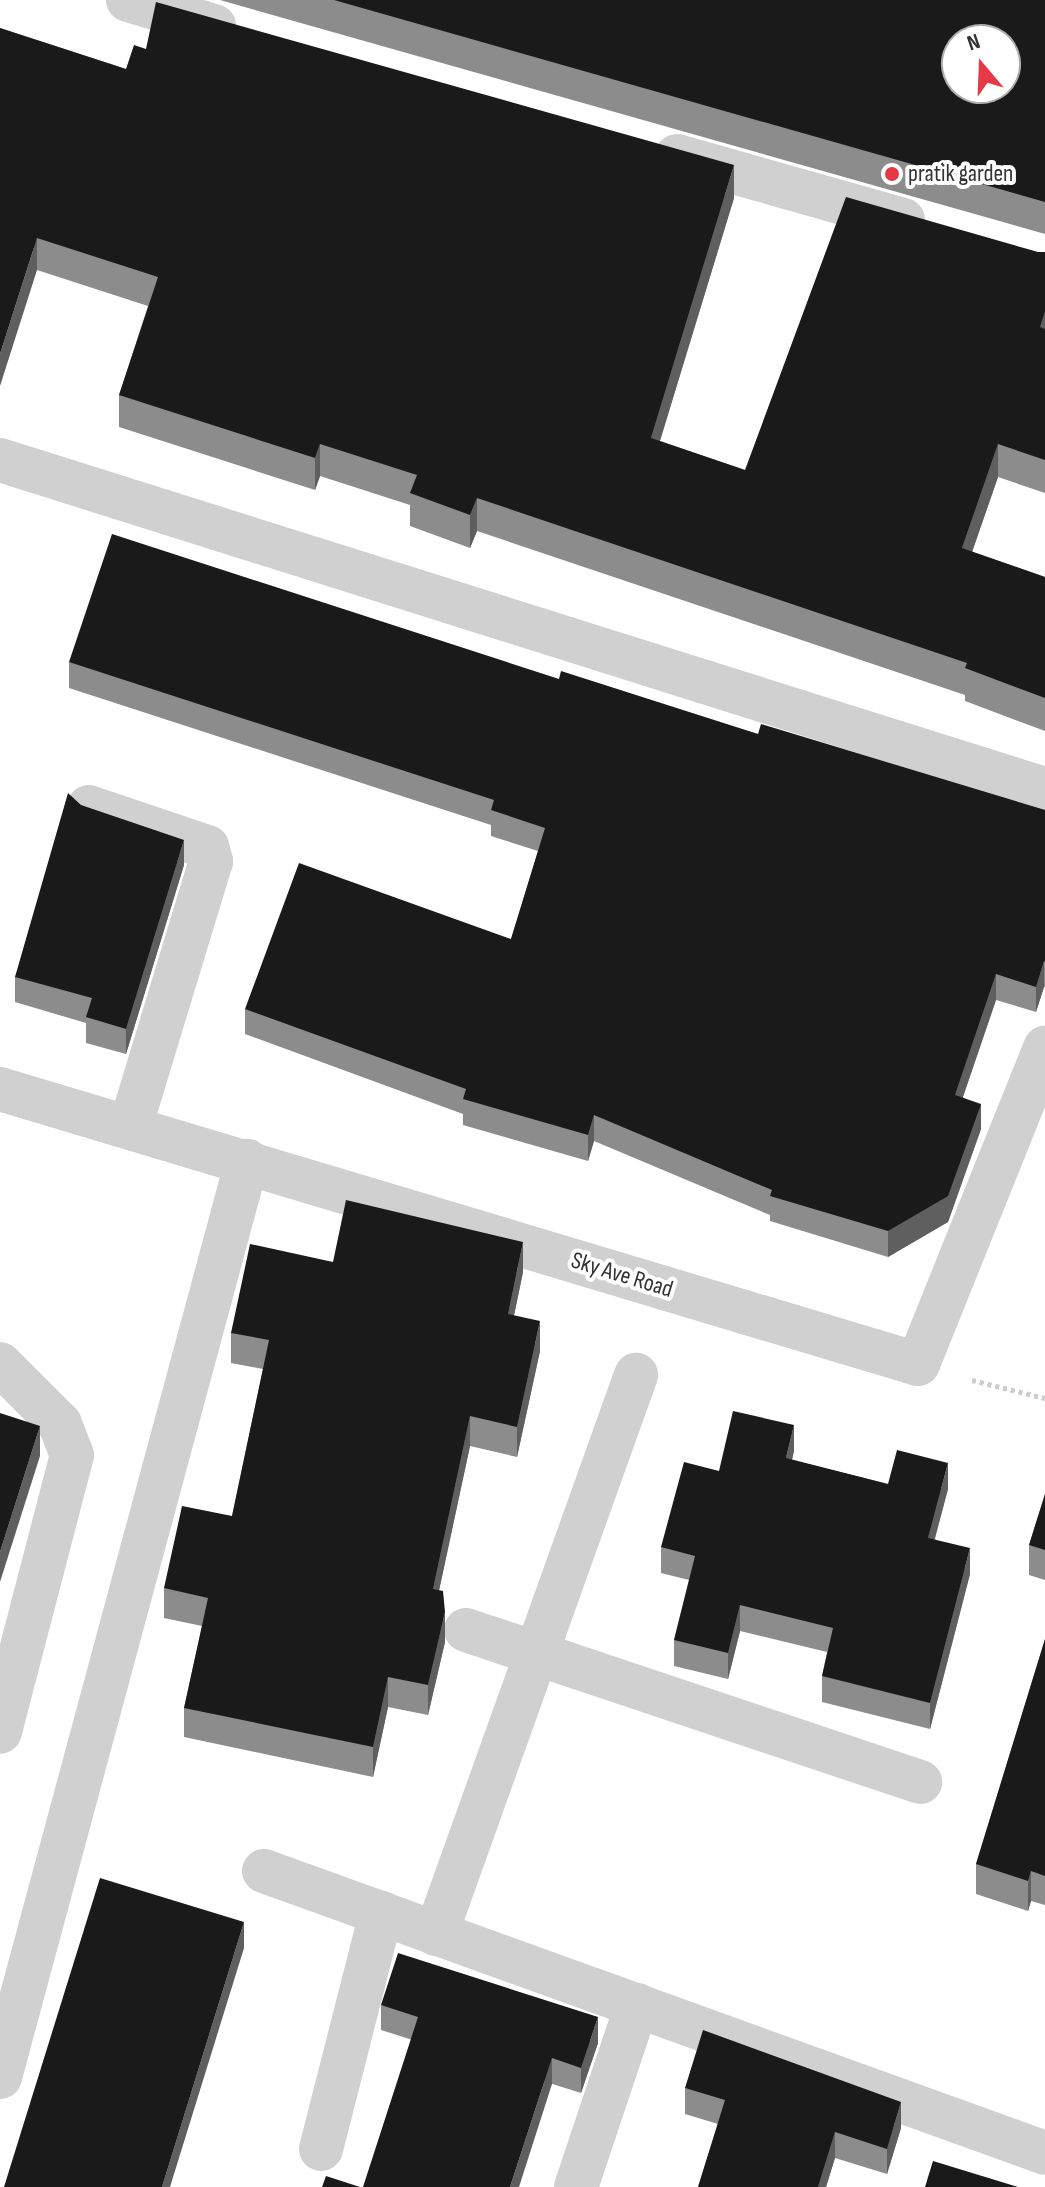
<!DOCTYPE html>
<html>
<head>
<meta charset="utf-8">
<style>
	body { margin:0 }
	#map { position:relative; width:1045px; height:2187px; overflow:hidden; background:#fff; font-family:"Sofia Sans Condensed",sans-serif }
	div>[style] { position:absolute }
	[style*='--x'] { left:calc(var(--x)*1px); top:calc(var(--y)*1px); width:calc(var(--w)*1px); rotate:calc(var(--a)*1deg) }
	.path>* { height:5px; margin-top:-2.5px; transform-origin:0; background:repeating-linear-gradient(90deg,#cdcdcd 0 4px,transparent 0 8px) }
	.minor>* { height:44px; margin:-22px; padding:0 22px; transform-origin:22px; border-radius:22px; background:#d0d0d0 }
	.wall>* { inset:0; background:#8c8c8c }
	.shaded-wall>* { inset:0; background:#5f5f5f }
	.building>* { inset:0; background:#1a1a1a }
	.dots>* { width:22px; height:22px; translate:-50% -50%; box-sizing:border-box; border:4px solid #fff; border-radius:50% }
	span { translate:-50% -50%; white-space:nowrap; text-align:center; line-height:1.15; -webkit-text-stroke:8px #fff; paint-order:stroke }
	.poi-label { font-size:24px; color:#333 }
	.left { translate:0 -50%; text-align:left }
	.street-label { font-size:24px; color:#333 }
	.north { position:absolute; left:941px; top:24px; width:80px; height:80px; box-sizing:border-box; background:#fff; border:2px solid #adadad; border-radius:50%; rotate:341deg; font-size:22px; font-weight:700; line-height:32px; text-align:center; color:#333 }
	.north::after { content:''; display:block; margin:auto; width:28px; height:36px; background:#e63946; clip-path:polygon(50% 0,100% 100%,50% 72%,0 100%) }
</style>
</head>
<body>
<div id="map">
	<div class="path">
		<div style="--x:972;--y:1380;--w:75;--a:13.9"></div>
	</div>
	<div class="minor">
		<div style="--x:128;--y:0;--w:90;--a:16.8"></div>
		<div style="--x:677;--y:156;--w:235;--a:15.8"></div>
		<div style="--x:0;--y:460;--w:1096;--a:17.48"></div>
		<div style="--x:89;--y:807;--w:125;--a:18.7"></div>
		<div style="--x:207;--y:847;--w:15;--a:74"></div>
		<div style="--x:211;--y:861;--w:278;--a:106.9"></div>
		<div style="--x:0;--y:1089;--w:958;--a:16.68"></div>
		<div style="--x:918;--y:1364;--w:341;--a:-68.1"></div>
		<div style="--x:0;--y:1364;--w:85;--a:45"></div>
		<div style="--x:60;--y:1424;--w:33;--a:69"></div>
		<div style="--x:72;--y:1455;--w:286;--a:104.6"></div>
		<div style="--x:466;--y:1630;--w:479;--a:18.5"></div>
		<div style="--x:264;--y:1871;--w:830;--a:19.85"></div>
		<div style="--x:436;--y:1934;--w:594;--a:-70.31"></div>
		<div style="--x:0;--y:2077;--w:949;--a:-74.91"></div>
		<div style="--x:321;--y:2149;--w:244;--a:-75.7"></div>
		<div style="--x:576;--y:2187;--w:192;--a:-71.5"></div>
	</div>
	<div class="wall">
		<div style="clip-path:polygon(220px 0,1045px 0,1045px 234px)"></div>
		<div style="clip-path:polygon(0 28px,126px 69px,146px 49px,734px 198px,660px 441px,745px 470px,1038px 252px,1045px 252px,1045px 493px,998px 477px,972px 552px,1045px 577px,1045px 731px,965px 701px,965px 695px,477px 531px,470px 548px,410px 526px,410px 505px,320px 476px,315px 490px,119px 427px,119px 395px,148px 306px,37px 270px)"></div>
		<div style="clip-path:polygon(69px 662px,559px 679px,758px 734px,1045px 810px,1045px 987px,1044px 987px,1036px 1012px,996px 1000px,963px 1097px,981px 1129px,948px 1222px,888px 1257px,770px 1221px,770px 1215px,594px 1141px,588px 1161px,463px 1125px,463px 1114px,245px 1034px,245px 1009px,511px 939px,538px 851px,491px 836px,491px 825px,69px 688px)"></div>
		<div style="clip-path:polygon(81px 805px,184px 865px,126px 1054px,86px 1043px,86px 1023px,15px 1002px,15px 977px)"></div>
		<div style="clip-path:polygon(523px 1272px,514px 1316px,540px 1351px,517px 1457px,470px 1446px,439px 1590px,445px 1642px,428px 1715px,388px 1707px,373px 1777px,184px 1737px,184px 1708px,202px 1626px,164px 1618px,164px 1588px,232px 1516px,263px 1369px,231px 1363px,231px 1333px)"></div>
		<div style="clip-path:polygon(794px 1451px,792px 1460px,888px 1484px,948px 1489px,935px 1539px,970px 1574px,930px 1729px,822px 1702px,822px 1676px,827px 1652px,740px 1631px,728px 1679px,674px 1666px,674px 1640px,689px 1580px,661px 1573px,661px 1547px)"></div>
		<div style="clip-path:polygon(1045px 1494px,1045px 1580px,1029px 1575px,1029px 1545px)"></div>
		<div style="clip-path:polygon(1045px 1639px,1045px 1905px,1031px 1901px,1028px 1911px,976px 1894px,976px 1864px)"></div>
		<div style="clip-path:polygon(381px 2005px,598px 2043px,581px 2093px,381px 2030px)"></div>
		<div style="clip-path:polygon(685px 2088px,901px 2128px,887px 2174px,835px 2158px,826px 2187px,698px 2187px,718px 2124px,685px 2114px)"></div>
	</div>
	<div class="shaded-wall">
		<div style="clip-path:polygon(734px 165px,734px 198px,651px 470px,651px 438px)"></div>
		<div style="clip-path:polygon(37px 238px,37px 270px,0 386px,0 354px)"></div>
		<div style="clip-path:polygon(1045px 312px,1045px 345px,1040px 327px)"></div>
		<div style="clip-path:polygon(320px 444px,320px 476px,315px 490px,315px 458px)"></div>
		<div style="clip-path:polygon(998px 444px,998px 477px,962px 581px,962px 548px)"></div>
		<div style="clip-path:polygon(477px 498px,477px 531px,470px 548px,470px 515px)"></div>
		<div style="clip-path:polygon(184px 840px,184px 865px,126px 1054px,126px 1029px)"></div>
		<div style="clip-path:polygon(1044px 961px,1044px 987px,1036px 1012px,1036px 987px)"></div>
		<div style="clip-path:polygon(996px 974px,996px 1000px,955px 1120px,955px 1095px)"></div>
		<div style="clip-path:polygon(981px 1104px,981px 1129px,948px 1222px,888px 1257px,888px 1231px)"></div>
		<div style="clip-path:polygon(594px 1115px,594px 1141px,588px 1161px,588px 1135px)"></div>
		<div style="clip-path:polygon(523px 1242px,523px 1272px,508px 1344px,508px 1314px)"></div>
		<div style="clip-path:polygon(540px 1321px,540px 1351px,517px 1457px,517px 1427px)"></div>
		<div style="clip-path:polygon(470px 1416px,470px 1446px,433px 1619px,433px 1589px)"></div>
		<div style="clip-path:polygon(794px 1425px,794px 1451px,786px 1484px,786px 1458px)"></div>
		<div style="clip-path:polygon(40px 1426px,40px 1456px,0 1582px,0 1552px)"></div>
		<div style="clip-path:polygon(948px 1463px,948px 1489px,928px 1563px,928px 1538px)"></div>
		<div style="clip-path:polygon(970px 1548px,970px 1574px,930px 1729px,930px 1703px)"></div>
		<div style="clip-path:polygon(740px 1605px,740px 1631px,728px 1679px,728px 1653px)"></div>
		<div style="clip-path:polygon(445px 1612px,445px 1642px,428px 1715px,428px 1685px)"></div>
		<div style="clip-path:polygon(388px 1677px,388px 1707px,373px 1777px,373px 1747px)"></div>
		<div style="clip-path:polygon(1031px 1871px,1031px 1901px,1028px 1911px,1028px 1881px)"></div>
		<div style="clip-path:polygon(244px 1922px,244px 1948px,170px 2187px,162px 2187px)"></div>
		<div style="clip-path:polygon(598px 2017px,598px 2043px,581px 2093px,581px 2068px)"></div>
		<div style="clip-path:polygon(552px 2058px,552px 2084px,519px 2187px,510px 2187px)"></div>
		<div style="clip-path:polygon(901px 2102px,901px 2128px,887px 2174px,887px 2149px)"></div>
		<div style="clip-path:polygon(835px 2132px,835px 2158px,826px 2187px,818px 2187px)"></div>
	</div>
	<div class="building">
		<div style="clip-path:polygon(evenodd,334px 0,1045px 0,1045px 202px,334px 0,957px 40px,1005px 40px,1005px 88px,957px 88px,957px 40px)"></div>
		<div style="clip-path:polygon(156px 2px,734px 165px,651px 438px,745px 470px,846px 197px,1038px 252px,1045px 252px,1045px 312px,1040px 327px,1045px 329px,1045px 460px,998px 444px,962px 548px,1045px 577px,1045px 698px,965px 668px,967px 663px,477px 498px,470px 515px,410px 493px,417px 475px,320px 444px,315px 458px,119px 395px,158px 277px,37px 238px,0 354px,0 28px,126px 69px,134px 45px,146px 49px)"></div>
		<div style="clip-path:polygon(112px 534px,559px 679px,561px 671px,758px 734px,761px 724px,1045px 810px,1045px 962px,1044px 961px,1036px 987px,996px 974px,955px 1095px,981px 1104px,948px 1196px,888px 1231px,770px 1196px,772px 1190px,594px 1115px,588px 1135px,463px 1099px,466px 1089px,245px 1009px,299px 863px,511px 939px,545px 828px,491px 810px,494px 800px,69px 662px)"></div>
		<div style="clip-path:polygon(68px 793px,81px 805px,184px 840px,126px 1029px,86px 1017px,92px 998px,15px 977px)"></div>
		<div style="clip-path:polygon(346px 1200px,523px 1242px,508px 1314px,540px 1321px,517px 1427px,470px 1416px,433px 1589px,443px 1591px,445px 1612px,428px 1685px,388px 1677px,373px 1747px,184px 1708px,208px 1598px,164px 1588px,182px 1506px,232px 1516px,269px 1340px,231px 1333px,250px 1244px,333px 1262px)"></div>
		<div style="clip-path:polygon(733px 1411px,794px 1425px,786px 1458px,888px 1484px,897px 1450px,948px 1463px,928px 1538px,970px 1548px,930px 1703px,822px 1676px,833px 1628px,740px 1605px,728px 1653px,674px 1640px,695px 1556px,661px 1547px,684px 1462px,719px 1471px)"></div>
		<div style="clip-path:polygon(0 1413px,40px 1426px,0 1552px)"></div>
		<div style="clip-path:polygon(1045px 1494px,1045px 1550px,1029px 1545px)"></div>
		<div style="clip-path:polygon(1045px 1639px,1045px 1876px,1031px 1871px,1028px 1881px,976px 1864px)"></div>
		<div style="clip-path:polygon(100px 1878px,244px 1922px,162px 2187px,4px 2187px)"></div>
		<div style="clip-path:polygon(398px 1953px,598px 2017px,581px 2068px,552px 2058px,510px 2187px,363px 2187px,418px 2017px,381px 2005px)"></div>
		<div style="clip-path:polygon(703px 2030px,901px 2102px,887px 2149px,835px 2132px,818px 2187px,698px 2187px,725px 2100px,685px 2088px)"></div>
		<div style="clip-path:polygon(933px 2161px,1018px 2187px,925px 2187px)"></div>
		<div style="clip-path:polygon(326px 2176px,360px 2187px,322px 2187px)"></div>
	</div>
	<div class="dots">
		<div style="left:892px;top:174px;background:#e63946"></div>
	</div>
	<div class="poi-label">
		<span class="left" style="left:908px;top:174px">pratik garden</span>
	</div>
	<div class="street-label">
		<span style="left:622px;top:1275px;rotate:17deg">Sky Ave Road</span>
	</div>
	<div class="north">N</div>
</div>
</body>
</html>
